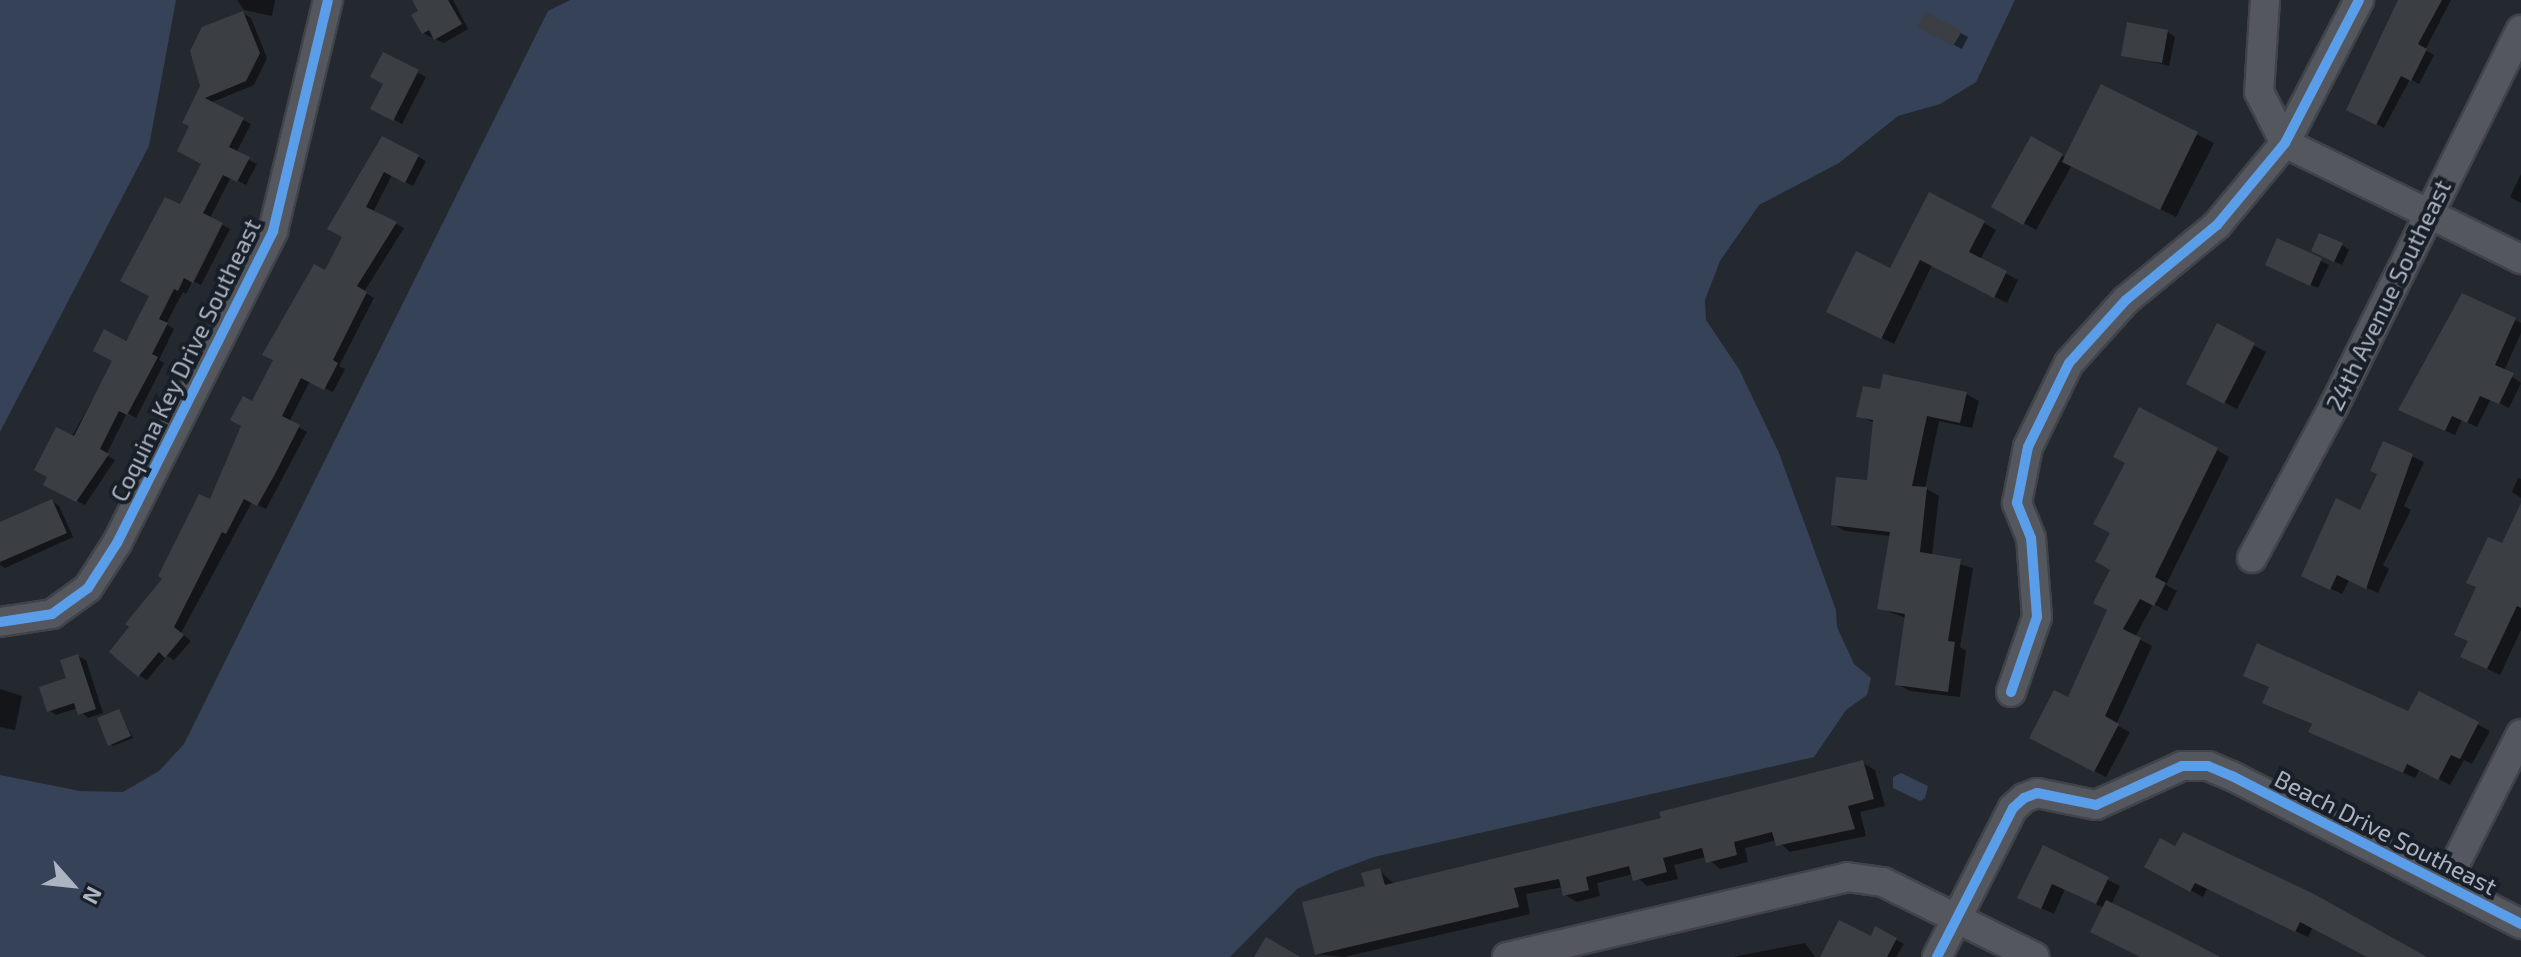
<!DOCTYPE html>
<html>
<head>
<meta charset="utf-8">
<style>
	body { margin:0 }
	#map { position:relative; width:2521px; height:957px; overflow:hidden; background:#24292f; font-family:"Exo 2",sans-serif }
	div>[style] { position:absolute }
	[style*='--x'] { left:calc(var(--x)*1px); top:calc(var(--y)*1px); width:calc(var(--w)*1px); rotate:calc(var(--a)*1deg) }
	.water>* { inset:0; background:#354257 }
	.shadow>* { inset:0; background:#0007 }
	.building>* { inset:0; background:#3b3f44 }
	.roads { filter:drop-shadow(2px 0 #404348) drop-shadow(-2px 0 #404348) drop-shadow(0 2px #404348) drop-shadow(0 -2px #404348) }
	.minor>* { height:28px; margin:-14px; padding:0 14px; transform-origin:14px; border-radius:14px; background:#54575d }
	.cycleway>* { height:10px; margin:-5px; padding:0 5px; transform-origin:5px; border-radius:5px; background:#5a9eea }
	span { translate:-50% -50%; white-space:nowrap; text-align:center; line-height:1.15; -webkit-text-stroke:8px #191f28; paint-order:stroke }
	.street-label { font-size:24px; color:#adb4c1 }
	.north { position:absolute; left:32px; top:845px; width:80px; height:80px; -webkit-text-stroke:6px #191f28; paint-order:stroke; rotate:117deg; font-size:22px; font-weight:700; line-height:32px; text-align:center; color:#adb4c1 }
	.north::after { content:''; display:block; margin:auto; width:28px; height:36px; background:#adb4c1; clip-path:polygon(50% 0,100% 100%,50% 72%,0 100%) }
</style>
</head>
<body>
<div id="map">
	<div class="water">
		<div style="clip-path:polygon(0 0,176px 0,149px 146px,0 432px)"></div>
		<div style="clip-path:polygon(570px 0,2015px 0,1976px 82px,1940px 104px,1898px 116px,1839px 163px,1759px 205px,1720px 261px,1705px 300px,1706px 320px,1739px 369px,1779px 453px,1836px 610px,1837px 627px,1854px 664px,1871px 678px,1867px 695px,1846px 710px,1814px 757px,1374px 857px,1336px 871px,1297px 889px,1230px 957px,0 957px,0 775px,80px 791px,123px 792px,159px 771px,184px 744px,548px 11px)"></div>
		<div style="clip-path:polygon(1901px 773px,1928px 786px,1925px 798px,1920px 801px,1893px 788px,1893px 777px)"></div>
	</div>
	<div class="shadow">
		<div style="clip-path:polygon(237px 0,275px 0,272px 16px,244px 10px)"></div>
		<div style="clip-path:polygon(415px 0,453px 0,468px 29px,444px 43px,431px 37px,423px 33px)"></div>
		<div style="clip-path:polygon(2400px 0,2451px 0,2425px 50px,2434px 55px,2419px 84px,2410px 79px,2384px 128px,2349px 109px)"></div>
		<div style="clip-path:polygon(243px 13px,251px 18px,267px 58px,254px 85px,210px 103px,251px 124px,236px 153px,257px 164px,246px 185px,231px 177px,210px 218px,230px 229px,201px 285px,193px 281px,186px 294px,183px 292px,166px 324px,174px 329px,159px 360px,164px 363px,136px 418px,127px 413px,106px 455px,115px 460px,85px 505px,45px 484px,151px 296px,181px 207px,203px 163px,179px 151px)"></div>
		<div style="clip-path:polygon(1926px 15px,1968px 37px,1962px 49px,1919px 27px)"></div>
		<div style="clip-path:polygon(2168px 32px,2175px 37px,2169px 66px,2123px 54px)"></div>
		<div style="clip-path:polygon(384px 55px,426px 77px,402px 124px,373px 108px,386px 84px)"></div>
		<div style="clip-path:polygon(2102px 87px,2214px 143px,2176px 217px,2072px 165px,2036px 230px,1994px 206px,2032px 139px,2066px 158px)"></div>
		<div style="clip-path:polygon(383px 138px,426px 161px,413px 186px,392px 175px,373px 212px,404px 228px,364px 292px,374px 298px,339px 366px,345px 369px,333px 392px,310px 381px,289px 422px,307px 432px,266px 509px,252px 502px,181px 633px,191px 641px,174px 660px,167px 656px,147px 680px,139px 675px,165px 578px,211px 502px,253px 403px,344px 236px)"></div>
		<div style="clip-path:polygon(2521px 174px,2521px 203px,2510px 197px)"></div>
		<div style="clip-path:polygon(1984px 223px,1996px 230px,1980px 260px,2018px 280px,2007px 303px,1932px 265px,1894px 344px,1841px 318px,1891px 271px)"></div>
		<div style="clip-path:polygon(2278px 240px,2329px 265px,2318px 288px,2275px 269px)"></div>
		<div style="clip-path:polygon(2342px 245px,2349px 250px,2342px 265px,2321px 255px)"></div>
		<div style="clip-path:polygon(2515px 320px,2521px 323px,2521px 333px,2504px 371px,2521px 383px,2509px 408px,2491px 399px,2477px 427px,2462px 420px,2455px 435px,2410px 415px)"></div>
		<div style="clip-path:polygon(2218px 326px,2266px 352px,2237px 409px,2201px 390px)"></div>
		<div style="clip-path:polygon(1966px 394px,1979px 401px,1972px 428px,1939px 421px,1925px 488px,1939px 496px,1932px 556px,1973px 568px,1960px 647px,1966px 651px,1960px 697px,1910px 691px,1897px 684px,1906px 618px,1879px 608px,1891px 536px,1845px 531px,1833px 524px,1868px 483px,1875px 423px,1859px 416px)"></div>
		<div style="clip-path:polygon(2384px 443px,2424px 462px,2404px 506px,2411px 510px,2383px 565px,2389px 569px,2378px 593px,2349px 580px,2342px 594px,2315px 581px,2361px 512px,2380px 474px)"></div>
		<div style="clip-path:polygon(2217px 450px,2229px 457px,2166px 585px,2177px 591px,2167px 611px,2153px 604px,2135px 637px,2152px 646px,2116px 725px,2130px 732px,2106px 777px,2044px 745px)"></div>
		<div style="clip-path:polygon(2518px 478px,2521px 479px,2521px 498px,2512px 492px)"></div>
		<div style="clip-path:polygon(52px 501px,59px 506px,73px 537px,5px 568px,0 565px,0 524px)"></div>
		<div style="clip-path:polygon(2521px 508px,2521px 630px,2500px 675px,2475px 663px,2470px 642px)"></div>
		<div style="clip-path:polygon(78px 656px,86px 660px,103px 713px,88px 718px,78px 708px,56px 715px,48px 710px)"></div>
		<div style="clip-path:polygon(0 689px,22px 696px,15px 730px,0 727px)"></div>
		<div style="clip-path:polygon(2420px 694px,2490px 731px,2472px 764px,2464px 760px,2450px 785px,2420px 769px,2415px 778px,2323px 738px,2313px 725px,2264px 702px,2409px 714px)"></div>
		<div style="clip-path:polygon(119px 711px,133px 738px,113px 746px,110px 744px)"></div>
		<div style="clip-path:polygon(1863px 763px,1875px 770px,1885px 806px,1860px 812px,1866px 836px,1790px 852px,1777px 840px,1745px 848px,1748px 862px,1720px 869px,1706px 857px,1674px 865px,1678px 879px,1647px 886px,1633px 874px,1597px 883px,1600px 896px,1577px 902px,1565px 895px,1563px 887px,1526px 894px,1530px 914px,1344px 957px,1316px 954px,1380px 871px,1394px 884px,1663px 819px)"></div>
		<div style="clip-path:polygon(2044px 848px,2120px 886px,2111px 905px,2212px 957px,2142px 957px,2104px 908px,2065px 889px,2054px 914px,2032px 904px)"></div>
		<div style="clip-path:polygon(2147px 866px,2425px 957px,2372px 957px,2313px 927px,2308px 937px,2207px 889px,2203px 897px)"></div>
		<div style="clip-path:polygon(1876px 929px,1904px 944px,1896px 957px,1826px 957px,1872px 938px)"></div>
		<div style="clip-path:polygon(1805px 943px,1815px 957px,1733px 957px)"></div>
	</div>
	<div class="building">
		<div style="clip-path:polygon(412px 0,448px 0,462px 24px,434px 40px,429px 30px,422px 34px,411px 15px,418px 11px)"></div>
		<div style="clip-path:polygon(2398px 0,2442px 0,2418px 44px,2427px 49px,2411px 81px,2401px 76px,2376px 125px,2346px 110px)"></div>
		<div style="clip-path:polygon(243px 11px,260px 53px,246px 81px,205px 98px,244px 118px,229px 147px,250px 157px,237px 182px,223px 175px,203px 213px,223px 223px,193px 283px,184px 278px,178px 291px,174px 289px,159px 319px,168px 323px,152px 354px,158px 357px,127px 415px,119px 411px,100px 449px,109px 454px,76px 502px,43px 485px,47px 477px,34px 470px,56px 427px,74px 436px,112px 361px,93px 351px,104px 329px,126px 341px,149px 296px,120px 281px,165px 197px,180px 204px,201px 164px,177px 151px,189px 126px,182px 123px,200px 86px,190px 51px,202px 27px)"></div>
		<div style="clip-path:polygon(1925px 12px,1962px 31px,1953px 46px,1917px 27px)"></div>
		<div style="clip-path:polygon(2127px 22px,2168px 30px,2162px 63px,2121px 56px)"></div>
		<div style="clip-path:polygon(383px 52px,419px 70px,393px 121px,370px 109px,383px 84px,370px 77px)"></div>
		<div style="clip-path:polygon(2101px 84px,2198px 132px,2160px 210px,2062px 162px)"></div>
		<div style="clip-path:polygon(382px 136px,419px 155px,405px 183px,384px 172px,366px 207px,397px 222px,357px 286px,367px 292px,333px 360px,338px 363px,324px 390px,301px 378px,282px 416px,300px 425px,275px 474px,257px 506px,244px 499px,226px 534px,222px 532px,174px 627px,184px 635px,165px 658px,159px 652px,138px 677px,109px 652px,129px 627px,125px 624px,162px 579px,158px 576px,199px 494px,210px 499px,241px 426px,230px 420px,243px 396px,252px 401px,273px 360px,262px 355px,314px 264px,325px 270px,342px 237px,327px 229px)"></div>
		<div style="clip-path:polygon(2031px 136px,2063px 154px,2023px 225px,1991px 207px)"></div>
		<div style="clip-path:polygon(1929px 192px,1985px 221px,1969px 252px,2007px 271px,1994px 298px,1920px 260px,1881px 339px,1826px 312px,1856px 251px,1890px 268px)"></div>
		<div style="clip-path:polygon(2319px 233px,2343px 243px,2334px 262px,2311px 251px)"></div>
		<div style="clip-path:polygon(2277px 238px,2322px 258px,2310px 286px,2265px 265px)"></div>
		<div style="clip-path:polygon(2462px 293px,2516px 318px,2495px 365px,2514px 373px,2499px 404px,2480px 396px,2467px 423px,2452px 416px,2445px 431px,2398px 410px)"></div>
		<div style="clip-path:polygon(2217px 323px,2255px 343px,2224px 404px,2186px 384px)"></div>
		<div style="clip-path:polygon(1883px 374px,1967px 392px,1960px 423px,1927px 416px,1912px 486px,1927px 487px,1920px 552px,1961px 559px,1948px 641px,1955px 642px,1948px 692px,1895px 685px,1905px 614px,1877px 609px,1890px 532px,1831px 525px,1836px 477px,1867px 480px,1873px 420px,1856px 417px,1863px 386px,1880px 389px)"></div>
		<div style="clip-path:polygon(2139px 407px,2218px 448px,2155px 577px,2166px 583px,2154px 606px,2140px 599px,2123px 629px,2141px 638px,2105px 716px,2119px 724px,2094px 772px,2029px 738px,2054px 690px,2068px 697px,2107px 610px,2093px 603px,2110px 570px,2095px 561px,2110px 533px,2093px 524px,2125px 463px,2113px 457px)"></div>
		<div style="clip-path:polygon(2383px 441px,2413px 454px,2366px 589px,2337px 575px,2330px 590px,2301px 576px,2336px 498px,2360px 510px,2377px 474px,2370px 471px)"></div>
		<div style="clip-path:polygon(52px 499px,67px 533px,0 562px,0 522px)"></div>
		<div style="clip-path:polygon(2521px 503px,2521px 608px,2517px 606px,2487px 669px,2460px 657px,2468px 641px,2454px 635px,2476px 587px,2466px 583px,2488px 537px,2502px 543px)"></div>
		<div style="clip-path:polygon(2257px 643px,2408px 711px,2419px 691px,2479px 722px,2460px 759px,2451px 755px,2438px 780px,2407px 764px,2403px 773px,2308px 732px,2312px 724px,2262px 703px,2269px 687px,2243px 676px)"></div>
		<div style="clip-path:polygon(78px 654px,96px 709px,78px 715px,74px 703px,47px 712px,39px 687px,66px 678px,60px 660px)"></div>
		<div style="clip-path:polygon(119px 709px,131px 736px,108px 746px,97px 718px)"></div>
		<div style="clip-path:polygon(1863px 760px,1874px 799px,1848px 806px,1855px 829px,1776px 846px,1772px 832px,1734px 842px,1737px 855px,1706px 863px,1702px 848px,1663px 858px,1667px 872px,1633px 881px,1629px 866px,1586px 877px,1589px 890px,1563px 896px,1559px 879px,1514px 888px,1519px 907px,1315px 955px,1302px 902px,1365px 886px,1361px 873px,1380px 868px,1385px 885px,1661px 818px,1659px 812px)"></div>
		<div style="clip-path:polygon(2183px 832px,2314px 894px,2427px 957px,2367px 957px,2300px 922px,2295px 932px,2195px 883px,2190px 892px,2144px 867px,2160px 838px,2175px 846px)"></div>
		<div style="clip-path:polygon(2043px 845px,2109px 877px,2096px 904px,2052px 884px,2041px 909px,2017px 898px)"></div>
		<div style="clip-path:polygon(2106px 900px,2176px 934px,2220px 957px,2140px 957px,2090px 932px)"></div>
		<div style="clip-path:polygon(1839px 920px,1871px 936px,1875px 926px,1897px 938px,1887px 957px,1820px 957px)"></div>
		<div style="clip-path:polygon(1266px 937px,1300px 957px,1254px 957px)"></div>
	</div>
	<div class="roads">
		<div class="minor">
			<div style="--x:2265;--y:0;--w:92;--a:93.7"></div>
			<div style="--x:2259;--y:92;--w:57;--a:63"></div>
			<div style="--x:2285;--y:143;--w:263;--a:26.2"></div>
			<div style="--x:2252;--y:558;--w:173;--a:-61.7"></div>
			<div style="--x:2334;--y:406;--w:420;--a:-63.6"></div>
			<div style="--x:0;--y:622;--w:53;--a:-8.7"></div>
			<div style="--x:52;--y:614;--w:44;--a:-35.8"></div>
			<div style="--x:88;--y:588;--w:54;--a:-57.2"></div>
			<div style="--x:117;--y:543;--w:349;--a:-63.4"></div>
			<div style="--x:273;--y:231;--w:237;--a:-76.6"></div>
			<div style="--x:2011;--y:692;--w:79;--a:-70.9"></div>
			<div style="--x:2037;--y:617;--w:79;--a:-94.3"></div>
			<div style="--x:2031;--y:538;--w:38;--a:-112"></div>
			<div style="--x:2017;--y:503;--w:57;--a:-78.9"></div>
			<div style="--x:2028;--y:447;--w:93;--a:-64"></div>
			<div style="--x:2069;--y:363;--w:85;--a:-47.9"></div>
			<div style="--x:2126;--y:300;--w:118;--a:-39.5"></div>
			<div style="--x:2217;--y:225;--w:107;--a:-50.3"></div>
			<div style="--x:2285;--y:143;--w:161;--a:-62.6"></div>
			<div style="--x:2445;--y:884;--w:168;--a:-63.1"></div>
			<div style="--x:1507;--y:957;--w:349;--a:-13.2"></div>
			<div style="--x:1847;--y:877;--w:36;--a:8"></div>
			<div style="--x:1883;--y:882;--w:169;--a:26.3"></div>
			<div style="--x:1937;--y:957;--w:167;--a:-63"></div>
			<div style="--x:2013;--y:808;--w:15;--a:-42"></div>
			<div style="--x:2024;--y:798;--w:14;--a:-21"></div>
			<div style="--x:2037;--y:793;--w:60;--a:11.5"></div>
			<div style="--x:2096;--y:805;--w:94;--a:-24.4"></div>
			<div style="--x:2182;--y:766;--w:26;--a:0"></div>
			<div style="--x:2208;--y:766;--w:26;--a:23"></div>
			<div style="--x:2232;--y:776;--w:325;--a:27.1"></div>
		</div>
	</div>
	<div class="cycleway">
		<div style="--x:0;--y:622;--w:53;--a:-8.7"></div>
		<div style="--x:52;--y:614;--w:44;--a:-35.8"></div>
		<div style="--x:88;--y:588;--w:54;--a:-57.2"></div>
		<div style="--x:117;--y:543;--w:349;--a:-63.4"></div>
		<div style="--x:273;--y:231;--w:237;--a:-76.6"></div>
		<div style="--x:2011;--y:692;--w:79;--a:-70.9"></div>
		<div style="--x:2037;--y:617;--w:79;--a:-94.3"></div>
		<div style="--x:2031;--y:538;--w:38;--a:-112"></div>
		<div style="--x:2017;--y:503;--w:57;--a:-78.9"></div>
		<div style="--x:2028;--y:447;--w:93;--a:-64"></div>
		<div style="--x:2069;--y:363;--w:85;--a:-47.9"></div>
		<div style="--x:2126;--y:300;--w:118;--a:-39.5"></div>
		<div style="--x:2217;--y:225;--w:107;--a:-50.3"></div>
		<div style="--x:2285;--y:143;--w:161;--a:-62.6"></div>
		<div style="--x:1937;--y:957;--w:167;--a:-63"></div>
		<div style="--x:2013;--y:808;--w:15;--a:-42"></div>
		<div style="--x:2024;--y:798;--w:14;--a:-21"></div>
		<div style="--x:2037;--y:793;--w:60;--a:11.5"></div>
		<div style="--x:2096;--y:805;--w:94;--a:-24.4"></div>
		<div style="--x:2182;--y:766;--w:26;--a:0"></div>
		<div style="--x:2208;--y:766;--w:26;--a:23"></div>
		<div style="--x:2232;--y:776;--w:325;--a:27.1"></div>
	</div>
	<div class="street-label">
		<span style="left:2388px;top:295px;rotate:-64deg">24th Avenue Southeast</span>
		<span style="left:185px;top:360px;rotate:-64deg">Coquina Key Drive Southeast</span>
		<span style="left:2386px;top:832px;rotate:27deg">Beach Drive Southeast</span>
	</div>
	<div class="north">N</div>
</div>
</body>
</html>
